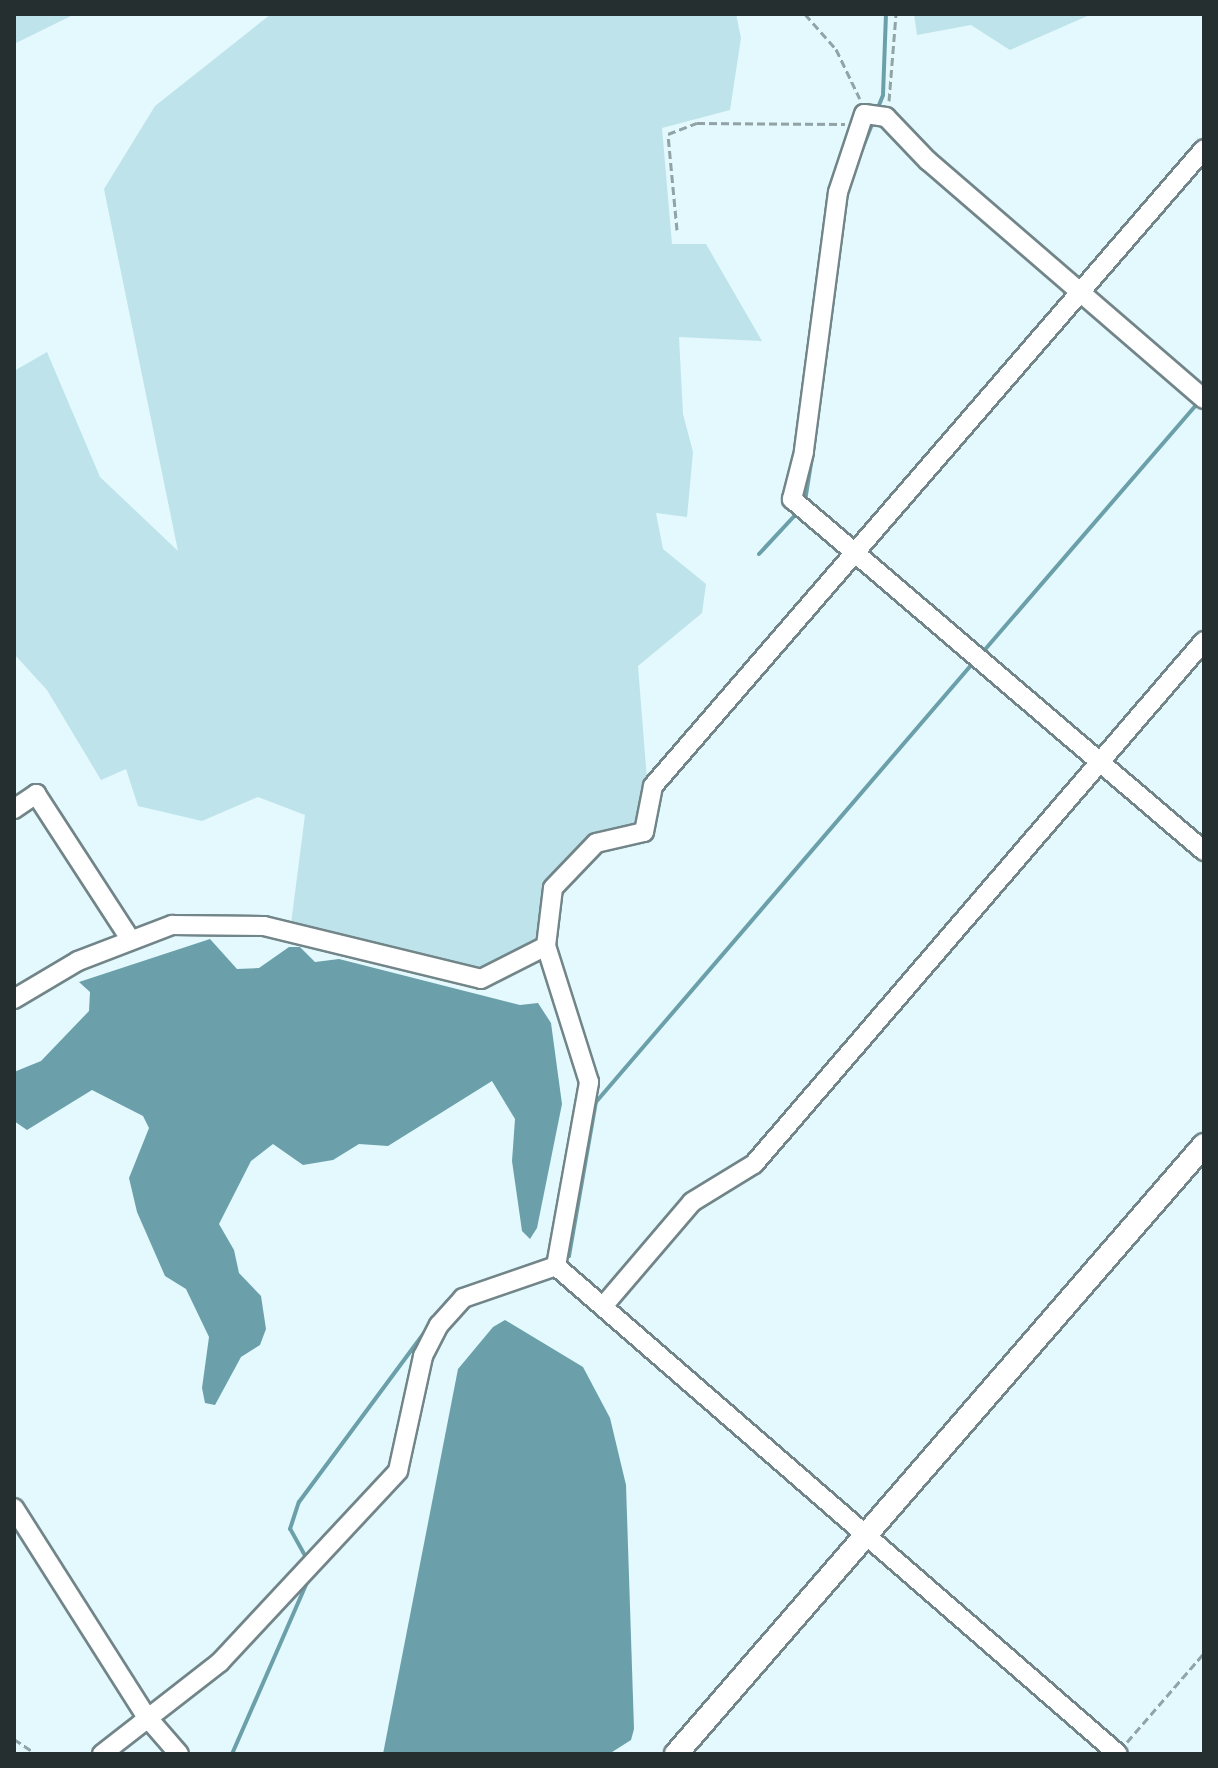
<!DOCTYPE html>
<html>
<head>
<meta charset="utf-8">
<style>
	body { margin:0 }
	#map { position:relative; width:1218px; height:1768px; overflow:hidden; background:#e3f9fd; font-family:"Public Sans",sans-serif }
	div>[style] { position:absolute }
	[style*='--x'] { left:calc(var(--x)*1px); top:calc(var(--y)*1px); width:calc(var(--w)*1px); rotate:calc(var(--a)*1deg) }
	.green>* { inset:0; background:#bee3ea }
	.water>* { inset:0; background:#6ba0aa }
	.stream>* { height:4px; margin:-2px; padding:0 2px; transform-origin:2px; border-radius:2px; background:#6ba0aa }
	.path>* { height:3px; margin-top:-1.5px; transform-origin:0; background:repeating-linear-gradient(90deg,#92a3a6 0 8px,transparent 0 12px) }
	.roads { filter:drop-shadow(2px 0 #728589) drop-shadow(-2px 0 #728589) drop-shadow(0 2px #728589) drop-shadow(0 -2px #728589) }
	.minor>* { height:18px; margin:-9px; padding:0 9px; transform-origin:9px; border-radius:9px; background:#fff }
	.tertiary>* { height:22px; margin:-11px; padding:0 11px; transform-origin:11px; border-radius:11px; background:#fff }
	span { translate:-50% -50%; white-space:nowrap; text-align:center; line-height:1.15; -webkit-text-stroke:6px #e3f9fd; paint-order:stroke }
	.frame { position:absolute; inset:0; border:16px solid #262f30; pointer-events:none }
</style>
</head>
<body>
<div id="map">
	<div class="green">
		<div style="clip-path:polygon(14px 14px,75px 14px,14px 44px)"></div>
		<div style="clip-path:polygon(271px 14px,736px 14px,741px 38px,730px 110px,662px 128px,672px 244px,706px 244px,762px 341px,679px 337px,683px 414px,693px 452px,687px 517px,656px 513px,663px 549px,706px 584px,702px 613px,638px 666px,647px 780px,640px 828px,595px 834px,545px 885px,537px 939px,477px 973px,291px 924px,305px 815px,258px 797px,202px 821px,138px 806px,126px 769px,101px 780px,47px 690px,14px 654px,14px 371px,47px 352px,100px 477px,178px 551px,104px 189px,155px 106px)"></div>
		<div style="clip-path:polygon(914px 14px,1092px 14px,1010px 50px,971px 25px,917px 35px)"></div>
	</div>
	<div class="water">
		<div style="clip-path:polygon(210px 939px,237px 969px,259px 968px,289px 947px,300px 947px,315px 962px,339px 959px,520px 1005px,538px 1003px,551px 1023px,562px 1104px,537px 1228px,530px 1239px,522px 1231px,512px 1161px,515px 1119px,492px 1081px,388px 1146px,359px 1144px,333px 1160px,303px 1165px,273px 1144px,251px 1161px,219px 1224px,234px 1250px,239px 1273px,261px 1296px,266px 1329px,260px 1345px,241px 1357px,215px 1405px,205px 1403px,202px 1388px,209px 1337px,186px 1289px,165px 1276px,137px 1212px,129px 1178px,149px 1128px,143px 1116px,92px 1090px,27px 1130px,14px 1121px,14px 1072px,41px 1061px,89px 1011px,90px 992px,79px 982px)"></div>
		<div style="clip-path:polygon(505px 1320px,583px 1367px,610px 1418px,626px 1485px,634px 1729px,631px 1740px,609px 1754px,383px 1754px,458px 1369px,493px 1327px)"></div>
	</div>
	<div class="stream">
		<div style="--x:877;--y:110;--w:16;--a:-68"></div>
		<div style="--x:883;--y:95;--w:81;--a:-87.9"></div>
		<div style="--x:858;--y:159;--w:40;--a:-68"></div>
		<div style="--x:805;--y:501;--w:51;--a:-80.9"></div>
		<div style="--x:759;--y:554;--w:57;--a:-47.1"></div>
		<div style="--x:982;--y:653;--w:330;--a:-49.2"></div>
		<div style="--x:562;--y:1256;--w:7;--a:0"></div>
		<div style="--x:569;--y:1256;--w:156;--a:-80.1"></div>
		<div style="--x:596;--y:1102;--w:579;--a:-49.35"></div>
		<div style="--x:472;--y:1286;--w:86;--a:-19.7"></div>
		<div style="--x:308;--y:1561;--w:37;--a:-119"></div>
		<div style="--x:290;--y:1529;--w:28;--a:-72"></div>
		<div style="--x:299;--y:1502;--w:250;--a:-53.5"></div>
		<div style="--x:232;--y:1754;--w:197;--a:-66.4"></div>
	</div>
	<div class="path">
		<div style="--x:805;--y:14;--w:47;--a:48.5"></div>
		<div style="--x:836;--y:49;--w:55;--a:64.4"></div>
		<div style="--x:889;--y:101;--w:87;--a:-85.4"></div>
		<div style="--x:677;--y:230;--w:96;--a:-95.4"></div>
		<div style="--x:668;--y:134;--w:31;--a:-21"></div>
		<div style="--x:697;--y:123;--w:148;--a:0.4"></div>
		<div style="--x:14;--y:1739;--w:27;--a:34"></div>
		<div style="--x:1127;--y:1742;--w:118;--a:-49.1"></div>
	</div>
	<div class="roads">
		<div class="minor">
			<div style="--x:1204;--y:399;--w:364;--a:-139.2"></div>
			<div style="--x:928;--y:161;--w:61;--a:-133.7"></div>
			<div style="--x:886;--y:117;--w:22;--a:-172"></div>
			<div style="--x:864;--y:114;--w:82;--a:108.4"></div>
			<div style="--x:838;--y:192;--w:262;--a:97.5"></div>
			<div style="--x:804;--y:452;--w:49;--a:104.3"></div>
			<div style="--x:792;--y:499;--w:542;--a:40.51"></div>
			<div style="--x:14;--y:809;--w:27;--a:-34"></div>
			<div style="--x:36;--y:794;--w:173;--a:57"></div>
			<div style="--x:14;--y:999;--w:74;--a:-30.7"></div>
			<div style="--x:78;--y:961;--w:101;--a:-21"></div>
			<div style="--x:172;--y:925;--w:92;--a:0.6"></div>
			<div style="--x:264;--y:926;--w:223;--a:13.7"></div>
			<div style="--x:481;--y:979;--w:73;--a:-26.9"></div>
			<div style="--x:556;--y:1266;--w:187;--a:-79.8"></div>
			<div style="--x:589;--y:1082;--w:143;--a:-107.5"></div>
			<div style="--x:546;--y:946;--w:58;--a:-83.1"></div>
			<div style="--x:553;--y:888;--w:62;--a:-46.3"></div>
			<div style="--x:596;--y:843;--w:49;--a:-12.9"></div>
			<div style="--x:644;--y:832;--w:47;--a:-78.9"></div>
			<div style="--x:653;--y:786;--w:842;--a:-49.14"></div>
			<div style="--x:556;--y:1266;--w:744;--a:40.97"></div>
			<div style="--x:605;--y:1304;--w:134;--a:-49.5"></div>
			<div style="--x:692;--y:1202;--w:73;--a:-31.5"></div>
			<div style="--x:754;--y:1164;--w:690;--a:-49.29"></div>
			<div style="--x:14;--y:1508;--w:246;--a:57.6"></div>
			<div style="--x:146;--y:1716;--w:50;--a:49"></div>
			<div style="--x:102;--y:1754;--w:150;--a:-37.9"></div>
			<div style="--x:220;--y:1662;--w:261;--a:-47"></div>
			<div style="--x:398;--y:1471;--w:118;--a:-77.7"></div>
			<div style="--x:423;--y:1356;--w:35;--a:-63"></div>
			<div style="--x:439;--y:1325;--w:36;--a:-48"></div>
			<div style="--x:463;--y:1298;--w:98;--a:-19"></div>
		</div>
		<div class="tertiary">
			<div style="--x:676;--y:1754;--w:806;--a:-49.07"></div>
		</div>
	</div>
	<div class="frame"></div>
</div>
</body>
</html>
